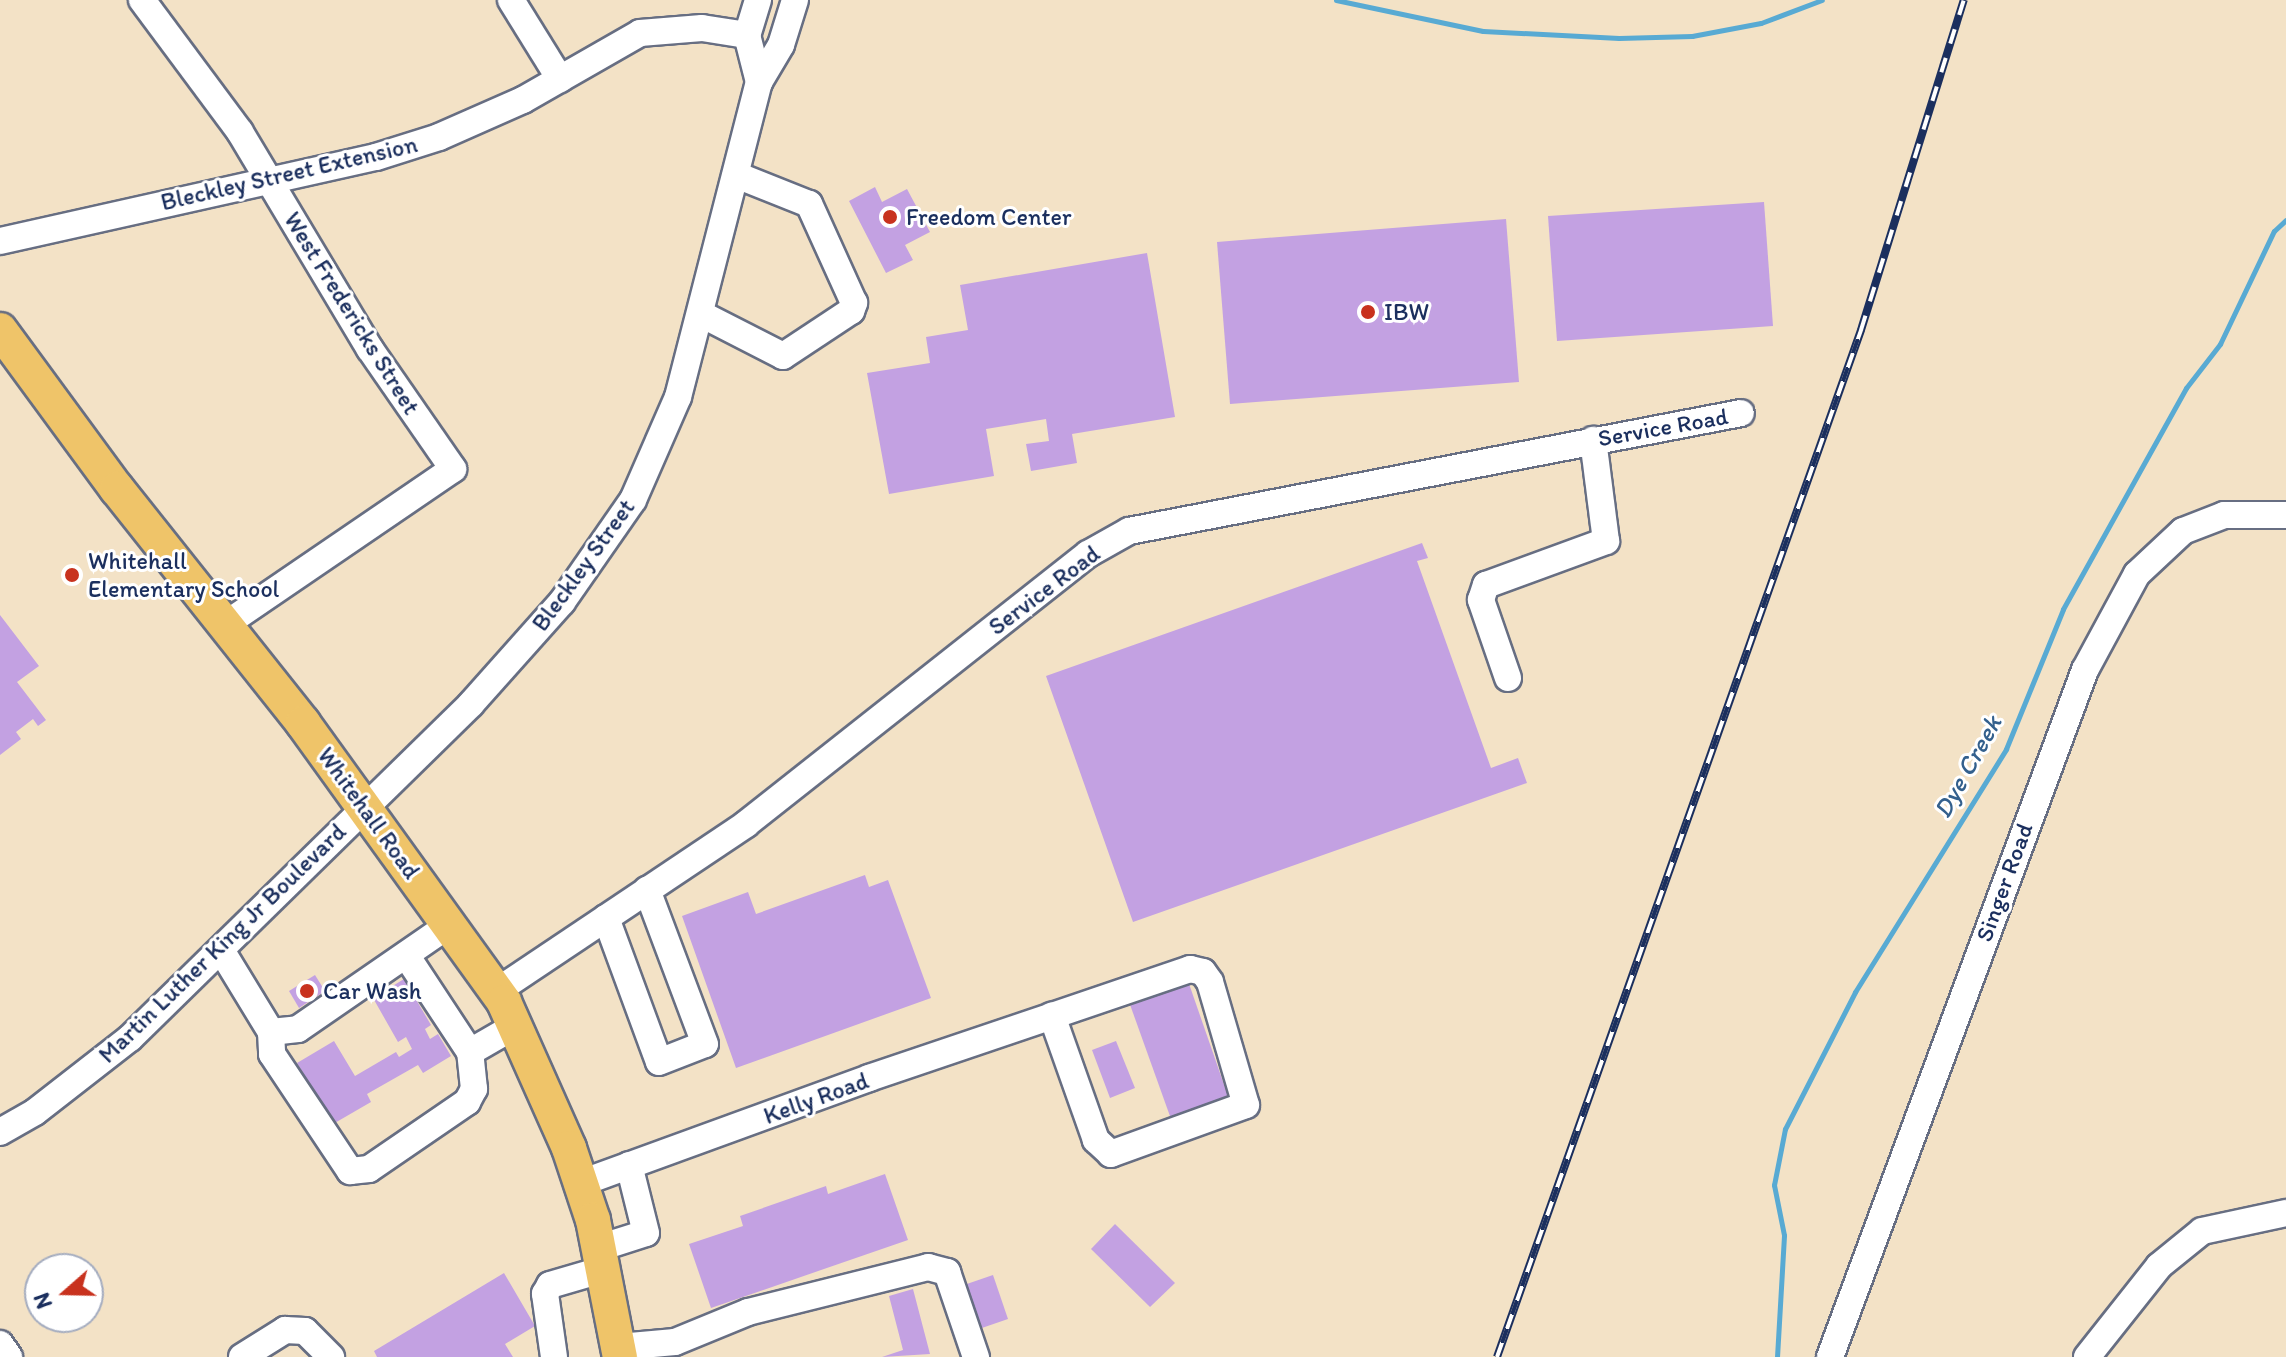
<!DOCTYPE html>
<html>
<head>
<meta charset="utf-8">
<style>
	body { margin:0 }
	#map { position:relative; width:2286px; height:1357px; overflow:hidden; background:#f3e2c6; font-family:Itim,sans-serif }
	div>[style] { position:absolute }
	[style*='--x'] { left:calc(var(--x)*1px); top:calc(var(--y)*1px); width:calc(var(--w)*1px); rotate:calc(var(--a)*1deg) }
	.stream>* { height:5px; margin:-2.5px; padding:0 2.5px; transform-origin:2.5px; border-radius:2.5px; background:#58aad3 }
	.building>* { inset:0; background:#c3a1e2 }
	.roads { filter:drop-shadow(2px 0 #676e82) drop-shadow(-2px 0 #676e82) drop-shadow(0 2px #676e82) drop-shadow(0 -2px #676e82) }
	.minor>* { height:26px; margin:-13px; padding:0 13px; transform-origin:13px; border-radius:13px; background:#fff }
	.major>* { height:34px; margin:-17px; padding:0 17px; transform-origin:17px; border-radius:17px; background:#efc469 }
	.rail>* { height:8px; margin-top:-4px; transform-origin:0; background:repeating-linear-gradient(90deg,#fff 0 15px,#1b2f5e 0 30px); box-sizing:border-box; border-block:2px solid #1b2f5e }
	.dots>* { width:22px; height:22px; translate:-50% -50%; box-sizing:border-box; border:4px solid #fff; border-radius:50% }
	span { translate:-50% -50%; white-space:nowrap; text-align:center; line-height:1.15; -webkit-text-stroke:6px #fff; paint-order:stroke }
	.street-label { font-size:24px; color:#1b2f5e }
	.poi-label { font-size:24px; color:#1b2f5e }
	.left { translate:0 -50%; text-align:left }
	.water-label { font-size:26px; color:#33608d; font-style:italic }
	.north { position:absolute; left:24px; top:1253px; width:80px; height:80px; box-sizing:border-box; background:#fff; border:2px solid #a4acbf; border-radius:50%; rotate:250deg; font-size:22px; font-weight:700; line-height:32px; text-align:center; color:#1b2f5e }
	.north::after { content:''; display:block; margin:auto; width:28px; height:36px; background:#c8321e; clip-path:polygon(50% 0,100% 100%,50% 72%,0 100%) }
</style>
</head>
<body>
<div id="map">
	<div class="stream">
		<div style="--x:1336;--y:0;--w:150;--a:11.9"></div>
		<div style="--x:1483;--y:31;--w:136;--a:2.9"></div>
		<div style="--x:1619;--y:38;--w:73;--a:-1.6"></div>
		<div style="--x:1692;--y:36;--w:70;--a:-10.7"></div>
		<div style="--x:1761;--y:23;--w:65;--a:-20.7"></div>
		<div style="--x:1777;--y:1357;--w:122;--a:-86.7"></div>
		<div style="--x:1784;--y:1235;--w:51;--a:-101.3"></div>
		<div style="--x:1774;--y:1185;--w:57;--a:-78.9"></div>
		<div style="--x:1785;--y:1129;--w:154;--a:-62.9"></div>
		<div style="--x:1855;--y:992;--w:286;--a:-58.1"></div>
		<div style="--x:2006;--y:749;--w:151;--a:-67.8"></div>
		<div style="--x:2063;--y:609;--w:253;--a:-60.9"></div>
		<div style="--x:2186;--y:388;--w:56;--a:-52.3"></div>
		<div style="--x:2220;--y:344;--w:125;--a:-64.5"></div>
		<div style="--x:2274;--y:231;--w:16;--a:-43"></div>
	</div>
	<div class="building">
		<div style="clip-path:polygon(875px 187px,882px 202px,907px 189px,930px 232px,905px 245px,913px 260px,886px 273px,849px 201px)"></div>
		<div style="clip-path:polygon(1764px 202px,1773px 326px,1557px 341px,1548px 216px)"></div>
		<div style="clip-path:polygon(1506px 219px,1519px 382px,1230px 404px,1217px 242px)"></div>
		<div style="clip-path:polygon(1147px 253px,1175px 417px,1072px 434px,1077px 463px,1031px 471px,1026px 444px,1049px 441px,1046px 419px,986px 429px,994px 476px,889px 494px,867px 373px,930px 363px,926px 337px,968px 330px,960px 285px)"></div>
		<div style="clip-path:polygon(1422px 543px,1428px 558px,1417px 561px,1491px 768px,1518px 758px,1527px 783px,1133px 922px,1046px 676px)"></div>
		<div style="clip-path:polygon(0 615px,39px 666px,17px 682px,46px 720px,38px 726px,33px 719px,16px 732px,21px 739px,0 755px)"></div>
		<div style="clip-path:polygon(865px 875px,869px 887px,888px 880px,931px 998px,736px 1068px,682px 916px,748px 892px,756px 914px)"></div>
		<div style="clip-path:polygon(315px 975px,325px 991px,299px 1008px,289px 991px)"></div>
		<div style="clip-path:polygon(1187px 978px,1229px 1099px,1171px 1119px,1128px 999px)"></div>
		<div style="clip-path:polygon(404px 979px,431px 1025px,425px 1029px,430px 1039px,438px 1034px,451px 1056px,423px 1073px,418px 1065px,367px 1094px,371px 1102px,333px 1124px,297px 1063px,334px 1041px,355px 1076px,396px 1052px,399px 1057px,412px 1049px,406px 1037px,398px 1042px,373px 998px)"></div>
		<div style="clip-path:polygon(1116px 1041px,1135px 1088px,1110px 1098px,1092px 1050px)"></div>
		<div style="clip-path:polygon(885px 1174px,908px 1240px,711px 1308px,689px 1244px,743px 1226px,740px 1216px,826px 1186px,828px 1194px)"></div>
		<div style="clip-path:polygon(1115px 1224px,1175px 1283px,1150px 1307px,1091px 1249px)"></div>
		<div style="clip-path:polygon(504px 1273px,535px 1326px,505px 1344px,513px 1357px,377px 1357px,374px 1351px)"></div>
		<div style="clip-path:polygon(993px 1275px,1008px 1319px,976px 1330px,961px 1286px)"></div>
		<div style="clip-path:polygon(913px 1289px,930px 1354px,882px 1357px,903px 1350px,889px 1296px)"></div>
	</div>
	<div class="roads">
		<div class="minor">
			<div style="--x:142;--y:0;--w:164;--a:53.4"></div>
			<div style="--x:240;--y:132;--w:253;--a:59.1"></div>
			<div style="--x:370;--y:349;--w:146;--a:55.3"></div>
			<div style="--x:453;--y:469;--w:277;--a:145.7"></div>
			<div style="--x:511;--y:0;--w:93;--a:58.2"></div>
			<div style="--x:758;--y:0;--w:37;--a:107"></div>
			<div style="--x:747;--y:35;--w:49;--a:75.7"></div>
			<div style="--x:0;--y:241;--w:385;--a:-12.6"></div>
			<div style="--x:376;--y:157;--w:66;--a:-17.6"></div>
			<div style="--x:439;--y:137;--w:92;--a:-23.8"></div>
			<div style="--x:523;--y:100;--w:135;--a:-29.8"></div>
			<div style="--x:640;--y:33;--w:62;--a:-4.6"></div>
			<div style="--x:702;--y:28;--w:46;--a:8.8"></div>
			<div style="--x:701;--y:314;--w:92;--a:27.1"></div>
			<div style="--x:783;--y:356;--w:82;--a:-33.5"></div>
			<div style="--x:851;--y:311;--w:9;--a:-69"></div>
			<div style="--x:854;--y:303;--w:109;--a:-114.4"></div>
			<div style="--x:809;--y:204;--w:79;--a:-158.3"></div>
			<div style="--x:1508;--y:678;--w:83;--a:-109.1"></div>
			<div style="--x:1481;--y:600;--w:16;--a:-72"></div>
			<div style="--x:1486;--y:585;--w:128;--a:-20.1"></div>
			<div style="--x:1606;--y:541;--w:102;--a:-97.3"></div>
			<div style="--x:606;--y:918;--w:153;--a:69.8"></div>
			<div style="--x:659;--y:1062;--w:49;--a:-21.4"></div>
			<div style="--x:705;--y:1044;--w:165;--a:-110.6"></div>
			<div style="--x:221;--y:950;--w:96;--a:58.6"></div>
			<div style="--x:271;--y:1032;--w:27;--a:-6"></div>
			<div style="--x:298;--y:1029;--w:185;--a:-34.6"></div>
			<div style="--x:406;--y:955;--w:116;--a:56.6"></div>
			<div style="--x:470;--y:1052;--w:52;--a:-30"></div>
			<div style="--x:497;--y:991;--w:300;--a:-33.8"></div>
			<div style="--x:746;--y:824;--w:436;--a:-38.3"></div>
			<div style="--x:1088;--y:554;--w:47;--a:-29.3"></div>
			<div style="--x:1129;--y:531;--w:623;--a:-10.91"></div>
			<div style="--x:271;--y:1032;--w:22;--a:87"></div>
			<div style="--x:272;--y:1054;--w:141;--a:56.3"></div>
			<div style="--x:350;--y:1171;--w:19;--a:-6"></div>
			<div style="--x:369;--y:1169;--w:119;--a:-34.4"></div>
			<div style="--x:467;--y:1102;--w:15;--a:-62"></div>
			<div style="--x:474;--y:1089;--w:37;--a:-96"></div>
			<div style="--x:0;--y:1132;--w:40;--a:-29.7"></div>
			<div style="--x:35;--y:1112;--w:120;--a:-37.9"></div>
			<div style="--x:130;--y:1038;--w:477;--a:-44.4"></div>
			<div style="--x:471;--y:704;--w:137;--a:-48.3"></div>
			<div style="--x:562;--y:602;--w:124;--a:-55.2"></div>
			<div style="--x:633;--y:500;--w:112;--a:-66.4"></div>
			<div style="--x:678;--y:397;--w:325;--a:-75.6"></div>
			<div style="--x:759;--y:82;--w:43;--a:-59.3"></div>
			<div style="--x:781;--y:45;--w:47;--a:-72.7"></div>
			<div style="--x:581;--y:1183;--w:307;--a:-20"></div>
			<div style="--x:869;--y:1078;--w:193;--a:-18.7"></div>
			<div style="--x:1052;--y:1016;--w:146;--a:-18.8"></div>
			<div style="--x:1190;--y:969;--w:13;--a:13"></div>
			<div style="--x:1203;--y:972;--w:12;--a:55"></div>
			<div style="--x:1210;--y:982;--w:128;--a:73.7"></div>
			<div style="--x:1246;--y:1105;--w:144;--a:160.1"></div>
			<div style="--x:1111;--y:1154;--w:21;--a:-137"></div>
			<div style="--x:1096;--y:1140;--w:132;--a:-109.5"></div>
			<div style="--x:599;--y:1248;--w:49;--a:-17.7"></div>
			<div style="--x:646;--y:1233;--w:70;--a:-104"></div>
			<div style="--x:0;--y:1344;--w:16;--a:55"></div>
			<div style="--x:619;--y:1347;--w:56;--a:-5.1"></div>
			<div style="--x:675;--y:1342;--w:79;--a:-22.3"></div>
			<div style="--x:748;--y:1312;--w:186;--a:-14"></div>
			<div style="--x:928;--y:1267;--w:20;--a:15"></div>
			<div style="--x:947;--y:1272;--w:90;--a:71.2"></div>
			<div style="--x:242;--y:1357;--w:51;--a:-32.1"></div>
			<div style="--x:285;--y:1330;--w:20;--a:3"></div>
			<div style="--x:305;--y:1331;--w:37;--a:45"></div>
			<div style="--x:554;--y:1357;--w:64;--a:-98.1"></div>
			<div style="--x:545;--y:1294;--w:10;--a:-61"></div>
			<div style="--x:550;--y:1285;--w:57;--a:-16.2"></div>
			<div style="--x:1830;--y:1357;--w:733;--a:-69.64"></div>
			<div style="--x:2085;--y:670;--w:109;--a:-61.6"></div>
			<div style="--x:2137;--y:574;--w:63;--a:-43.1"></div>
			<div style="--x:2183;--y:531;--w:44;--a:-21.3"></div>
			<div style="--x:2224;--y:515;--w:62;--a:0"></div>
			<div style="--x:2087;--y:1357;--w:116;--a:-51.6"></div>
			<div style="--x:2159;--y:1266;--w:55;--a:-39.1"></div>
			<div style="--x:2202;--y:1231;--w:86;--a:-12.1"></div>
		</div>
		<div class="major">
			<div style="--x:0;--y:330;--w:197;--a:53.7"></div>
			<div style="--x:117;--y:489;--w:299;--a:51.5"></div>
			<div style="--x:303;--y:723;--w:344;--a:54.2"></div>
			<div style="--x:504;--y:1002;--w:160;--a:66"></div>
			<div style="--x:569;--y:1148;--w:76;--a:71.6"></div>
			<div style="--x:593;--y:1220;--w:140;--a:78.9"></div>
		</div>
	</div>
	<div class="rail">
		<div style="--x:1497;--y:1357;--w:1090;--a:-70.48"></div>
		<div style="--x:1861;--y:330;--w:346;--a:-72.7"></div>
	</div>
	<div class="dots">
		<div style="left:890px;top:217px;background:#c8321e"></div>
		<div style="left:1368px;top:312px;background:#c8321e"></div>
		<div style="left:72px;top:575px;background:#c8321e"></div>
		<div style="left:307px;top:991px;background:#c8321e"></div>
	</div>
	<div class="street-label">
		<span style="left:289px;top:173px;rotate:-13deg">Bleckley Street Extension</span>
		<span style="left:352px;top:313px;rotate:58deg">West Fredericks Street</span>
		<span style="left:1663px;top:427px;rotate:-10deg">Service Road</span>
		<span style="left:583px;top:565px;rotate:-54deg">Bleckley Street</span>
		<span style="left:1044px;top:590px;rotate:-37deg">Service Road</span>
		<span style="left:369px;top:813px;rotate:54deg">Whitehall Road</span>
		<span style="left:2004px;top:882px;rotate:-70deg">Singer Road</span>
		<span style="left:222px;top:943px;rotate:-44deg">Martin Luther King Jr Boulevard</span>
		<span style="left:816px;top:1098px;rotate:-20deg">Kelly Road</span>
	</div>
	<div class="poi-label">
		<span class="left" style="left:906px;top:217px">Freedom Center</span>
		<span class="left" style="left:1384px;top:312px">IBW</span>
		<span class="left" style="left:88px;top:575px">Whitehall<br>Elementary School</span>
		<span class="left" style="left:323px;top:991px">Car Wash</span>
	</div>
	<div class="water-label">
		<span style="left:1968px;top:767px;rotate:-61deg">Dye Creek</span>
	</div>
	<div class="north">N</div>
</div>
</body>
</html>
